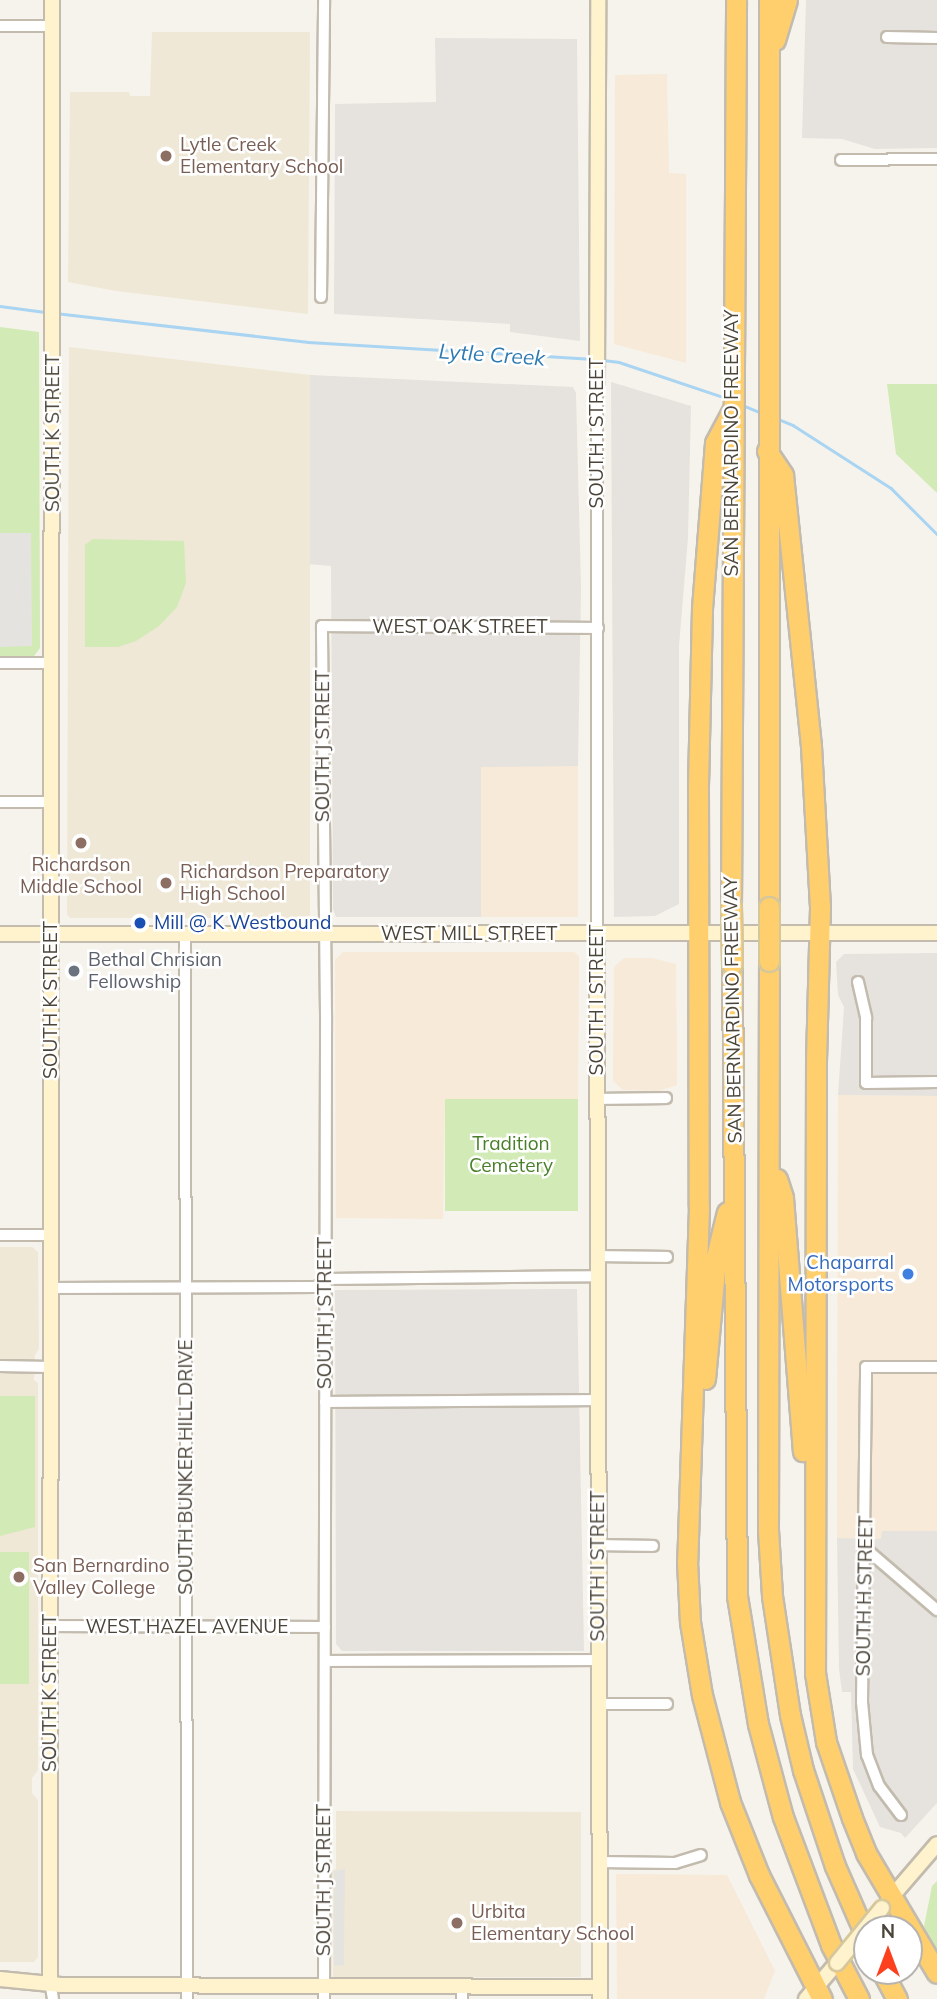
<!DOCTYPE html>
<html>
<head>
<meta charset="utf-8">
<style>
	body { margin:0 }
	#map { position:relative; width:937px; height:1999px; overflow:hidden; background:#f6f3ec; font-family:Mulish,sans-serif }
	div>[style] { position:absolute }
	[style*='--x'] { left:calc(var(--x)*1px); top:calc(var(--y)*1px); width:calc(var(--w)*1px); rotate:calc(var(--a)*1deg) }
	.commercial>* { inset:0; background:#f7ead8 }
	.industrial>* { inset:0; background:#e6e2dd }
	.education>* { inset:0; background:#efe8d6 }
	.green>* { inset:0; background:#d2eab5 }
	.parking>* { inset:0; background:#e5e3e0 }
	.stream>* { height:2.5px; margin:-1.25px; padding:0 1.25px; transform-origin:1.25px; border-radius:1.25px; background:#a9d4f2 }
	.roads { filter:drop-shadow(2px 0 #c2bbae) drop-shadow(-2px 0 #c2bbae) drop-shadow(0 2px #c2bbae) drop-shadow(0 -2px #c2bbae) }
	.street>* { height:10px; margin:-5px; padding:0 5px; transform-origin:5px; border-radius:5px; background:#fff }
	.secondary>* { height:14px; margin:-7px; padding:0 7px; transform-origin:7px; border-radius:7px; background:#fff3cd }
	.highway>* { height:19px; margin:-9.5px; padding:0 9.5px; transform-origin:9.5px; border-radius:9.5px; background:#ffcf6e }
	.bridges { filter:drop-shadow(2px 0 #d6c79b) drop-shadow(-2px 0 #d6c79b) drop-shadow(0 2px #d6c79b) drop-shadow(0 -2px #d6c79b) }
	.secondary-bridge>* { height:14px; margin:-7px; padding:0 7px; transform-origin:7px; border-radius:7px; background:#fff3cd }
	.highway-bridge>* { height:19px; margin:-9.5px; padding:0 9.5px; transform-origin:9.5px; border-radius:9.5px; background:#ffcf6e }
	.dots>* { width:19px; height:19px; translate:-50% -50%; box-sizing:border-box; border:4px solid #fff; border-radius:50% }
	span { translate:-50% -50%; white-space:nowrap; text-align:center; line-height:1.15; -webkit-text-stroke:5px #fff; paint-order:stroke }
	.education-label { font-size:19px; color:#785e54 }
	.left { translate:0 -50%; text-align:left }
	.street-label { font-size:19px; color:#4b4439 }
	.transit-label { font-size:19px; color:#164399 }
	.worship-label { font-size:19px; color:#5b616d }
	.park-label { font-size:19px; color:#4a7f2a }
	.shop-label { font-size:19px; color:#366cbe }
	.right { translate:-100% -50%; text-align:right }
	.water-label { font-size:21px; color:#2e7ab2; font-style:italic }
	.north { position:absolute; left:853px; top:1915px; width:70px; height:70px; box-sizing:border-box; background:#fff; border:2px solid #b7b4b0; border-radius:50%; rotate:0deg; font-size:19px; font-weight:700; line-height:28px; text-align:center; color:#4b4439 }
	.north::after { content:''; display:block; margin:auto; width:24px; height:32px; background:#fc3f1d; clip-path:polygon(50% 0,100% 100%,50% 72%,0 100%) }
</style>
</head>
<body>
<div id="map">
	<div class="commercial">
		<div style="clip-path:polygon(667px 74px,669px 173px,686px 174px,686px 363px,614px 344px,615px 75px)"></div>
		<div style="clip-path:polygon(480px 766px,578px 766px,578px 917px,481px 917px)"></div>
		<div style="clip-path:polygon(343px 952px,574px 952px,579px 956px,578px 1099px,445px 1099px,443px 1219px,336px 1218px,335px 960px)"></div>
		<div style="clip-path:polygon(624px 958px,652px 958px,676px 964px,677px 1085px,659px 1091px,623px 1090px,613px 1081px,614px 967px)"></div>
		<div style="clip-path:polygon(838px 1095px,937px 1096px,937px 1531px,882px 1531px,882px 1539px,837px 1538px)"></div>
		<div style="clip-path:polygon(616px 1874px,727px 1875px,775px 1971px,764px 1999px,617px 1999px)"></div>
	</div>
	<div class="industrial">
		<div style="clip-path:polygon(806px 0,937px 0,937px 148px,875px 149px,842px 139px,802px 138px)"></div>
		<div style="clip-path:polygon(435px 38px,577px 39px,580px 341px,510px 332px,510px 324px,334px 314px,335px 104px,436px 102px)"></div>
		<div style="clip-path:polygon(310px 375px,573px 387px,576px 393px,581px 587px,578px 766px,481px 767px,481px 917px,336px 917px,333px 909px,331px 566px,307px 564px)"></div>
		<div style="clip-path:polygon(611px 382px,691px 406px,688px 538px,679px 646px,679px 904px,655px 916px,614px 917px)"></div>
		<div style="clip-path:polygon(937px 953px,937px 1096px,838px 1095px,844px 1007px,838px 995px,836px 962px,844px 954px)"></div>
		<div style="clip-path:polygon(577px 1289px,584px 1651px,342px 1651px,336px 1644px,335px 1290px)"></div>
		<div style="clip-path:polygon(882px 1531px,937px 1531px,937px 1803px,905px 1838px,901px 1833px,880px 1827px,853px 1769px,851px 1692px,842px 1692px,839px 1669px,837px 1538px,881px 1539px)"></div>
	</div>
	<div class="education">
		<div style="clip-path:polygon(152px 32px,310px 32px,308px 314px,116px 291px,68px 282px,70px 92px,129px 92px,130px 96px,150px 96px)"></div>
		<div style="clip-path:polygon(69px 347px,310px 375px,310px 918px,70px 918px,67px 914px)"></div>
		<div style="clip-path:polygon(0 1247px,32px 1247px,38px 1252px,39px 1349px,35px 1355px,34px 1380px,38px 1383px,38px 1770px,32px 1778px,32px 1793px,38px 1800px,38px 1957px,34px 1962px,0 1962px)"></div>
		<div style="clip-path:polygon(336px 1811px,581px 1812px,581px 1977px,333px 1978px,332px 1870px,336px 1869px)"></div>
	</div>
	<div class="green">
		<div style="clip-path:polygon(0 327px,39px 332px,40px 648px,34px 656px,0 656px)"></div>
		<div style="clip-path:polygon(887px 384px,937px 384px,937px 493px,896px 454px)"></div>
		<div style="clip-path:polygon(93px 539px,184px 541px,186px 583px,177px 607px,159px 626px,136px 641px,118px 647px,85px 647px,85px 545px)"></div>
		<div style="clip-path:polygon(445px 1099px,578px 1099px,578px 1211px,445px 1211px)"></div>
		<div style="clip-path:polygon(0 1396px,35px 1396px,35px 1527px,0 1536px)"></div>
		<div style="clip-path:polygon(0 1552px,29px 1552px,29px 1684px,0 1684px)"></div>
		<div style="clip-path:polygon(937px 1881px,937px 1951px,924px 1926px,932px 1886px)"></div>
	</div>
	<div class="parking">
		<div style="clip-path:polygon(0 533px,31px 533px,32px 646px,0 647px)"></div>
		<div style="clip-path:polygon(345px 1869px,344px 1965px,334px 1966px,334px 1871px)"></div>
	</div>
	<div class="stream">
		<div style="--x:0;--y:306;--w:45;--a:7.6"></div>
		<div style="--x:55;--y:313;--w:255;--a:6.5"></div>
		<div style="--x:308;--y:342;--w:286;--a:3.4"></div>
		<div style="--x:603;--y:360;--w:16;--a:7"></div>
		<div style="--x:619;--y:362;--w:113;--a:18.6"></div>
		<div style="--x:742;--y:405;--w:22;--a:22"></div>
		<div style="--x:778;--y:419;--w:16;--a:22"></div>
		<div style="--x:793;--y:425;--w:117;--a:32.7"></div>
		<div style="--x:891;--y:488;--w:65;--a:45"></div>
	</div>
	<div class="roads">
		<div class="street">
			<div style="--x:0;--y:26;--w:52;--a:0"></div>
			<div style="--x:887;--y:37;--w:50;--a:1.1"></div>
			<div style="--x:841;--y:160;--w:96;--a:-0.6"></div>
			<div style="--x:321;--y:297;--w:297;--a:-89.4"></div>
			<div style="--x:0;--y:663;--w:52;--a:0"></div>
			<div style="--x:0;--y:802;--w:52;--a:0"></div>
			<div style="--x:185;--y:934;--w:1065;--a:89.89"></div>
			<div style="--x:597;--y:935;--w:554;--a:-90"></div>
			<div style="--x:858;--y:982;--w:37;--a:77"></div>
			<div style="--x:866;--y:1018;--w:65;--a:90"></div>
			<div style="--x:866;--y:1083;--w:71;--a:-0.8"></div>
			<div style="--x:597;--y:1099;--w:69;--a:-0.8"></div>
			<div style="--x:0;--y:1235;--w:51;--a:0"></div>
			<div style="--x:598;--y:1256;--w:69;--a:0.8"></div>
			<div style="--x:51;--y:1288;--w:266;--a:-0.2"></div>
			<div style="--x:317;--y:1287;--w:12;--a:-42"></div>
			<div style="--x:326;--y:1279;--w:272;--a:-0.6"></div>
			<div style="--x:0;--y:1366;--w:50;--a:1.1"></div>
			<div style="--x:325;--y:1402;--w:273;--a:-0.4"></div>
			<div style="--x:598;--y:1545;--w:55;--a:1"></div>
			<div style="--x:866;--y:1549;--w:94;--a:40.7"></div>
			<div style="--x:50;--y:1626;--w:275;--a:0.2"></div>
			<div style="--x:325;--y:1661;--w:274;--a:-0.2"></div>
			<div style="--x:599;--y:1704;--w:68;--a:0"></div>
			<div style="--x:901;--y:1815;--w:36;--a:-127"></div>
			<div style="--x:879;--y:1786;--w:33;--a:-111"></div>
			<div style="--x:867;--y:1755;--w:53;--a:-95.4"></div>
			<div style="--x:862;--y:1702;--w:335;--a:-89.3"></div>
			<div style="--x:866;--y:1367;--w:71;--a:0"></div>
			<div style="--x:599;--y:1862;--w:76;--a:0.8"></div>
			<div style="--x:675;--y:1863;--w:27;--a:-17"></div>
			<div style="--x:50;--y:1982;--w:17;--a:80"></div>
			<div style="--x:324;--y:1999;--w:985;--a:-89.88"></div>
			<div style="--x:326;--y:1014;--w:388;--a:-90.6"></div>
			<div style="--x:322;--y:626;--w:276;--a:0.4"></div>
			<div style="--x:462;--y:1999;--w:12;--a:-90"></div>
		</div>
		<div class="secondary">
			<div style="--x:597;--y:381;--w:381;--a:-89.8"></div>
			<div style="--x:0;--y:934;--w:937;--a:-0.06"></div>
			<div style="--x:597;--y:935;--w:1064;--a:89.84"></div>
			<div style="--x:888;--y:1901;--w:75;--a:-49.3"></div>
			<div style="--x:0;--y:1979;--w:61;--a:5.6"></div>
			<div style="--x:61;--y:1985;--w:538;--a:0.21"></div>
			<div style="--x:50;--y:1982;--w:1982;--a:-89.94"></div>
			<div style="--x:806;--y:1999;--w:48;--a:-49.3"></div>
		</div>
		<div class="highway">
			<div style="--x:775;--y:40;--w:42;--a:-73.3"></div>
			<div style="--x:732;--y:411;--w:36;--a:118"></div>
			<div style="--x:715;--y:443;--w:167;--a:94.5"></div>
			<div style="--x:702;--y:609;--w:179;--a:91.3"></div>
			<div style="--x:698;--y:788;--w:419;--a:89.9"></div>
			<div style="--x:699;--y:1207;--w:354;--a:91.9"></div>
			<div style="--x:687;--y:1561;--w:61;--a:87.2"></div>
			<div style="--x:690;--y:1622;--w:74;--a:80.7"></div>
			<div style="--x:702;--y:1695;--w:111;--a:75.3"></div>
			<div style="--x:730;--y:1802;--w:79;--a:68.3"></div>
			<div style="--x:759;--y:1875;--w:139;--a:63.1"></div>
			<div style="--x:767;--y:451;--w:29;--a:56"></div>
			<div style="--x:783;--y:475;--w:272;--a:84.1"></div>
			<div style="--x:811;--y:746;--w:162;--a:86.8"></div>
			<div style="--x:820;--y:908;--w:153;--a:91.5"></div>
			<div style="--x:816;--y:1061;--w:612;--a:90.09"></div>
			<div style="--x:815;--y:1673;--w:70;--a:80.9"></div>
			<div style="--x:826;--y:1742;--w:80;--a:71.1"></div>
			<div style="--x:852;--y:1818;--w:38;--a:68"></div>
			<div style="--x:866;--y:1853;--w:139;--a:59.4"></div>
			<div style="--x:731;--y:906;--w:906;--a:-89.68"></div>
			<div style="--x:769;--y:907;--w:907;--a:-90"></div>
			<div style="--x:769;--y:961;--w:569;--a:90.1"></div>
			<div style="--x:768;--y:1530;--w:66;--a:86.5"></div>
			<div style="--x:772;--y:1596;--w:120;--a:81.4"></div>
			<div style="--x:790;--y:1715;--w:57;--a:76.7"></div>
			<div style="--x:803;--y:1770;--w:101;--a:71.6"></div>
			<div style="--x:835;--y:1866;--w:80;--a:66.3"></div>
			<div style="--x:732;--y:964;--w:632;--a:89.55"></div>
			<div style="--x:737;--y:1596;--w:130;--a:80.7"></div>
			<div style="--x:758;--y:1724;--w:96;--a:75"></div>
			<div style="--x:783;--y:1817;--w:137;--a:69.4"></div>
			<div style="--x:831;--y:1945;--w:61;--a:62.6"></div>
			<div style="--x:777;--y:1179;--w:20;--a:72"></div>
			<div style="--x:783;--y:1198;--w:254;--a:85.5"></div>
			<div style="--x:705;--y:1379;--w:122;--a:-84.8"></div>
			<div style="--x:716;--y:1257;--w:46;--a:-76.3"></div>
			<div style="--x:882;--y:1971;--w:32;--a:62"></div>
		</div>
	</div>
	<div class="bridges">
		<div class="secondary-bridge">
			<div style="--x:837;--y:1963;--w:71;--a:-50.7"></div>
		</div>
		<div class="highway-bridge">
			<div style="--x:731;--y:906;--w:58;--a:89"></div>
			<div style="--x:769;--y:907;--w:54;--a:90"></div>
		</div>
	</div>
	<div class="dots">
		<div style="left:166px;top:156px;background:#8d6e63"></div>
		<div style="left:81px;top:843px;background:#8d6e63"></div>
		<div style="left:166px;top:883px;background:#8d6e63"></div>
		<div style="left:140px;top:923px;background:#1a4fb4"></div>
		<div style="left:74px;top:971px;background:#6b7280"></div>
		<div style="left:908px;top:1274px;background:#3f7fe0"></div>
		<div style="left:19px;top:1577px;background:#8d6e63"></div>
		<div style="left:457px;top:1923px;background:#8d6e63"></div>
	</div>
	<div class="education-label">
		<span class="left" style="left:180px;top:156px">Lytle Creek<br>Elementary School</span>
		<span style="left:81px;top:876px">Richardson<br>Middle School</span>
		<span class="left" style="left:180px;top:883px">Richardson Preparatory<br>High School</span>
		<span class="left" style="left:33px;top:1577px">San Bernardino<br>Valley College</span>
		<span class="left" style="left:471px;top:1923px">Urbita<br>Elementary School</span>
	</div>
	<div class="street-label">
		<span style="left:53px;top:433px;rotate:-90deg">SOUTH K STREET</span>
		<span style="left:597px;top:433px;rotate:-90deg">SOUTH I STREET</span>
		<span style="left:732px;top:443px;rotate:-90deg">SAN BERNARDINO FREEWAY</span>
		<span style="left:460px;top:627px">WEST OAK STREET</span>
		<span style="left:323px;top:746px;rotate:-90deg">SOUTH J STREET</span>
		<span style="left:469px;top:934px">WEST MILL STREET</span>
		<span style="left:51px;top:1000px;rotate:-90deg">SOUTH K STREET</span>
		<span style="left:597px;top:1000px;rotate:-90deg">SOUTH I STREET</span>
		<span style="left:733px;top:1010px;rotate:-91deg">SAN BERNARDINO FREEWAY</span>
		<span style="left:325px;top:1313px;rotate:-90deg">SOUTH J STREET</span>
		<span style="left:186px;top:1467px;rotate:-90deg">SOUTH BUNKER HILL DRIVE</span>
		<span style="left:598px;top:1566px;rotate:-90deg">SOUTH I STREET</span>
		<span style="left:865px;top:1596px;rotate:-89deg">SOUTH H STREET</span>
		<span style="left:187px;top:1627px">WEST HAZEL AVENUE</span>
		<span style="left:50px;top:1693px;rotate:-90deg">SOUTH K STREET</span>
		<span style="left:324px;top:1880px;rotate:-90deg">SOUTH J STREET</span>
	</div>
	<div class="transit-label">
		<span class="left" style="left:154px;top:923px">Mill @ K Westbound</span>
	</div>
	<div class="worship-label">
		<span class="left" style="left:88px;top:971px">Bethal Chrisian<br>Fellowship</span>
	</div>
	<div class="park-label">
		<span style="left:511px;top:1155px">Tradition<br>Cemetery</span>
	</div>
	<div class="shop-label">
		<span class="right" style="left:894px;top:1274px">Chaparral<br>Motorsports</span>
	</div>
	<div class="water-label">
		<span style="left:492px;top:354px;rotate:4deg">Lytle Creek</span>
	</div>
	<div class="north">N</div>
</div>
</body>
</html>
